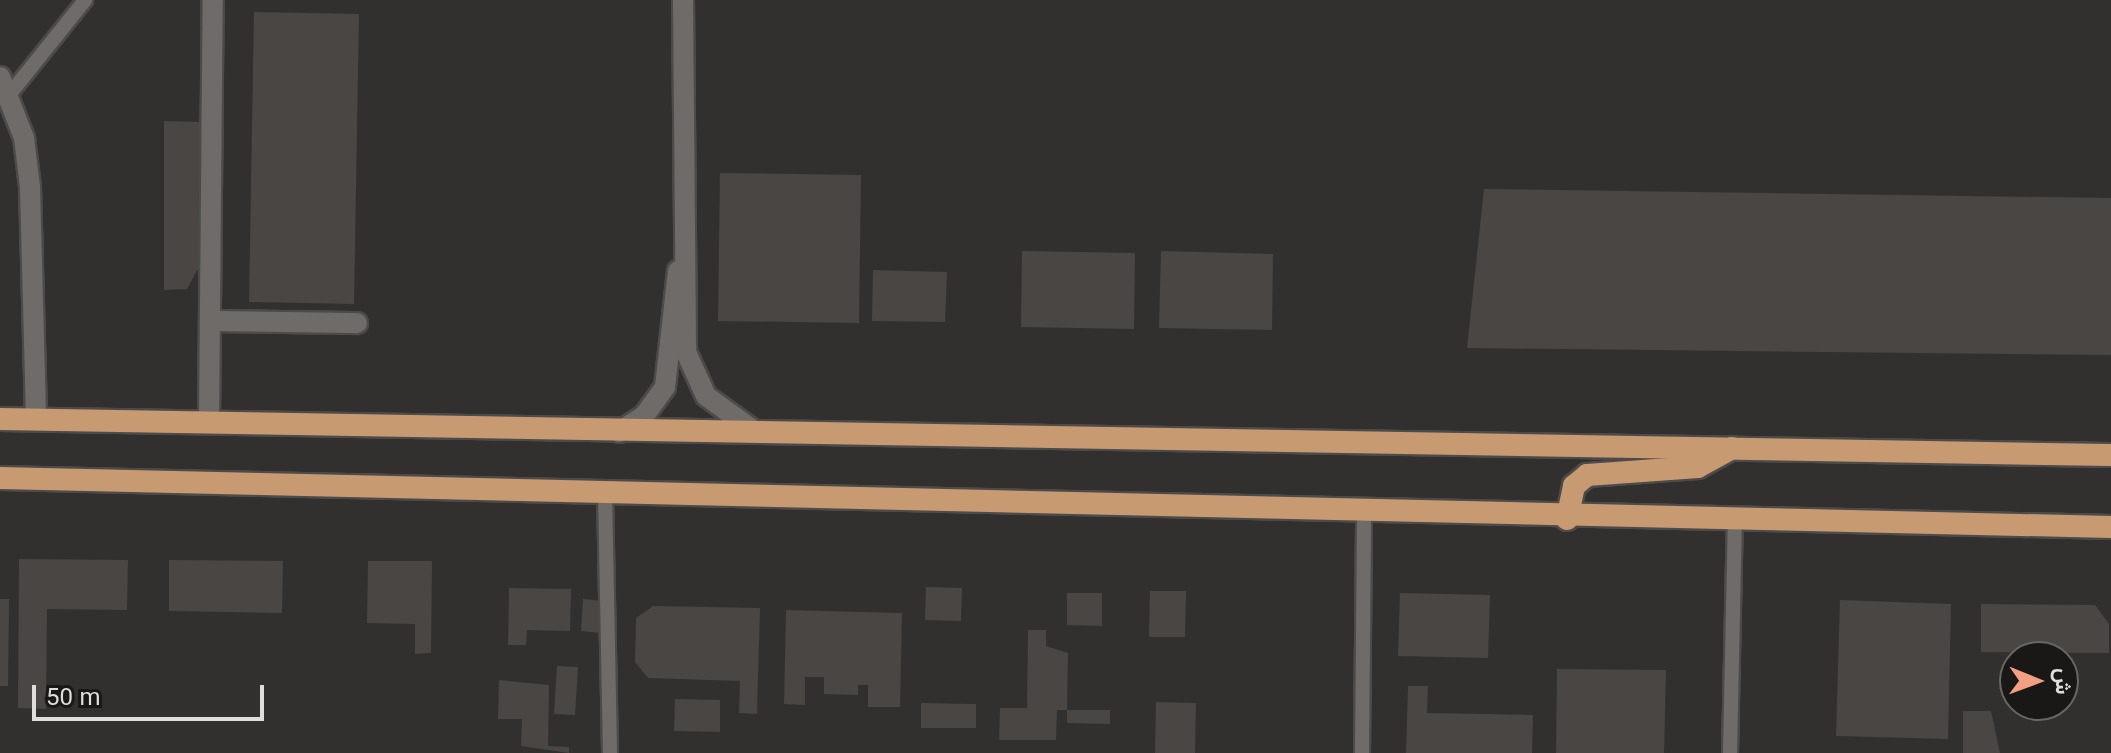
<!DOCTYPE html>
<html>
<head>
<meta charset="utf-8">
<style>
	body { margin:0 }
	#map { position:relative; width:2111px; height:753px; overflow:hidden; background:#32302e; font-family:Georgia,Vazirmatn,serif }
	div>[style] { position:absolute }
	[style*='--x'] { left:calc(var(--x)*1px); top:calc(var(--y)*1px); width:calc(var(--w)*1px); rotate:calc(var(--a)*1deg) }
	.building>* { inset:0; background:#494644 }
	.roads { filter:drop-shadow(2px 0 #4d4b49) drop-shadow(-2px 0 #4d4b49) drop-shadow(0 2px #4d4b49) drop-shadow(0 -2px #4d4b49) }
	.service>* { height:14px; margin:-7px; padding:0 7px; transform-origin:7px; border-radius:7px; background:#6e6b69 }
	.minor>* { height:20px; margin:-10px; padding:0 10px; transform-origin:10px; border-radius:10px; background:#6e6b69 }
	.trunk>* { height:22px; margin:-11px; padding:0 11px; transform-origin:11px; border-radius:11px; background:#c79a72 }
	span { translate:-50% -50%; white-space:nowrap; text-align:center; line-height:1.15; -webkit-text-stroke:7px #191817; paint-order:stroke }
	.north { position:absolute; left:1999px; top:641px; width:80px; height:80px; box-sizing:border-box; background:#191817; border:2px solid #686766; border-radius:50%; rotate:91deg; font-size:22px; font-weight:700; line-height:32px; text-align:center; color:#dfdedc }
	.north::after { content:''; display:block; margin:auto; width:28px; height:36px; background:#f39f83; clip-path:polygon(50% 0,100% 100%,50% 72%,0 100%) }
	.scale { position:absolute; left:32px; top:685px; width:232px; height:36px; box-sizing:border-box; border:4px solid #dfdedc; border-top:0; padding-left:10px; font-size:24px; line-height:28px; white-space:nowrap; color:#dfdedc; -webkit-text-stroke:6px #191817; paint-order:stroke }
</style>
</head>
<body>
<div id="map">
	<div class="building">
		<div style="clip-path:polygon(254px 12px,359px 14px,354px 304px,249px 302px)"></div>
		<div style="clip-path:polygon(164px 121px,200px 122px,199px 267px,187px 289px,164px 290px)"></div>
		<div style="clip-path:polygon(720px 173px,861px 175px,859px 323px,718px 321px)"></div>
		<div style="clip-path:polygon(1484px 189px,2111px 198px,2111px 355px,1467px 348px)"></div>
		<div style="clip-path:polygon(1022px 251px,1135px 253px,1134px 329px,1021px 327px)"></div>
		<div style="clip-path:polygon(1161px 251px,1273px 254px,1272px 330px,1159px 328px)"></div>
		<div style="clip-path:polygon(873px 270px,947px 272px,945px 322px,872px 321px)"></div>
		<div style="clip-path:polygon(19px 559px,128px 560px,127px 610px,47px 609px,46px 709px,18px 708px)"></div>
		<div style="clip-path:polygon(169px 560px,283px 561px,282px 613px,169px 611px)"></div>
		<div style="clip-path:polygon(368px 561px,432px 561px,431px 653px,415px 654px,415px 624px,367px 623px)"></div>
		<div style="clip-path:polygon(926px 587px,962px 588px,961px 621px,925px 620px)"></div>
		<div style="clip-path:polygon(509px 588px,571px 589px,570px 631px,527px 630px,526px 645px,508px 645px)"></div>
		<div style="clip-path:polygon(1150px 591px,1186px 591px,1185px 637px,1149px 637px)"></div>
		<div style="clip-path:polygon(1067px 593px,1102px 593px,1102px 626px,1067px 625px)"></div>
		<div style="clip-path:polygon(1400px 593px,1490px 595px,1488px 658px,1398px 656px)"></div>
		<div style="clip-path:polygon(0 599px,9px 599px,8px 686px,0 686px)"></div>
		<div style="clip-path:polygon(583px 599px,604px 601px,601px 633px,581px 631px)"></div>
		<div style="clip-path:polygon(1840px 600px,1951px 604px,1948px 739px,1836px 736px)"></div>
		<div style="clip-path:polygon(1981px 604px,2095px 605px,2109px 624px,2109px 653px,1981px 652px)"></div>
		<div style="clip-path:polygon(653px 606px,760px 608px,757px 714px,739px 713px,740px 681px,648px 678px,635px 662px,636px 618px)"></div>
		<div style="clip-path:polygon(786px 610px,902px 613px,900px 707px,868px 707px,868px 685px,858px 685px,858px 695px,824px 694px,824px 677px,805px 677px,805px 705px,784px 704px)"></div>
		<div style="clip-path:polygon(1028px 630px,1046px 630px,1046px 646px,1068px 653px,1067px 710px,1057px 710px,1056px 740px,999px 740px,1000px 708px,1027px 708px)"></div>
		<div style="clip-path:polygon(557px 666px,578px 667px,575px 715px,554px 714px)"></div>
		<div style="clip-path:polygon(1557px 669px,1666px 670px,1664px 753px,1556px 753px)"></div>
		<div style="clip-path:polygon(499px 680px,549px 685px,548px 746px,569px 747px,569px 753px,521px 746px,522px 719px,498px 719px)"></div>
		<div style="clip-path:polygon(1408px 686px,1428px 686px,1427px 713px,1533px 715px,1532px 753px,1406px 753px)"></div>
		<div style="clip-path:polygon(675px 699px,720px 700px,720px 732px,674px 731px)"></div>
		<div style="clip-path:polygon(1156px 702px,1196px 703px,1195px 753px,1155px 753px)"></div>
		<div style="clip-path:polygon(921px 703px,976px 704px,976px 728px,921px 728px)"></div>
		<div style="clip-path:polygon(1067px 710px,1110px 710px,1110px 724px,1067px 723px)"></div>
		<div style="clip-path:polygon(1963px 711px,1991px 711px,2000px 753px,1963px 753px)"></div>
	</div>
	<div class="roads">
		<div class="service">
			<div style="--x:9;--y:95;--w:122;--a:-51.3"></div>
			<div style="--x:605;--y:492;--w:261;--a:88.9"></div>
			<div style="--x:1362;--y:753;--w:246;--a:-89.5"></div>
			<div style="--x:1730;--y:753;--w:234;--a:-88.8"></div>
		</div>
		<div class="minor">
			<div style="--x:683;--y:0;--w:352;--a:89.5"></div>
			<div style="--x:686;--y:352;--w:48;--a:65.6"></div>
			<div style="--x:706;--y:396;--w:62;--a:35.8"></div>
			<div style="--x:0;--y:77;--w:66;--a:68.5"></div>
			<div style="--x:24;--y:138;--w:49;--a:83"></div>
			<div style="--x:30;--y:187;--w:232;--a:88.5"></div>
			<div style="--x:210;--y:321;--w:147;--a:0.8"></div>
			<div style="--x:209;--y:421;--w:421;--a:-89.5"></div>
			<div style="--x:619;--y:432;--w:30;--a:-33"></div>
			<div style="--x:644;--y:416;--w:36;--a:-54"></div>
			<div style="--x:665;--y:387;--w:117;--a:-83.6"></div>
		</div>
		<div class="trunk">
			<div style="--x:0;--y:419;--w:2111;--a:0.98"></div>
			<div style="--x:0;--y:478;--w:2112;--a:1.33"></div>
			<div style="--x:1567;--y:519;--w:34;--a:-78"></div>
			<div style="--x:1574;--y:486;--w:17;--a:-40"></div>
			<div style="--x:1587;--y:475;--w:111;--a:-4.1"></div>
			<div style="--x:1698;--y:467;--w:39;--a:-29"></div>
		</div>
	</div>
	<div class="north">ش</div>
	<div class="scale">50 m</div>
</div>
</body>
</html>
